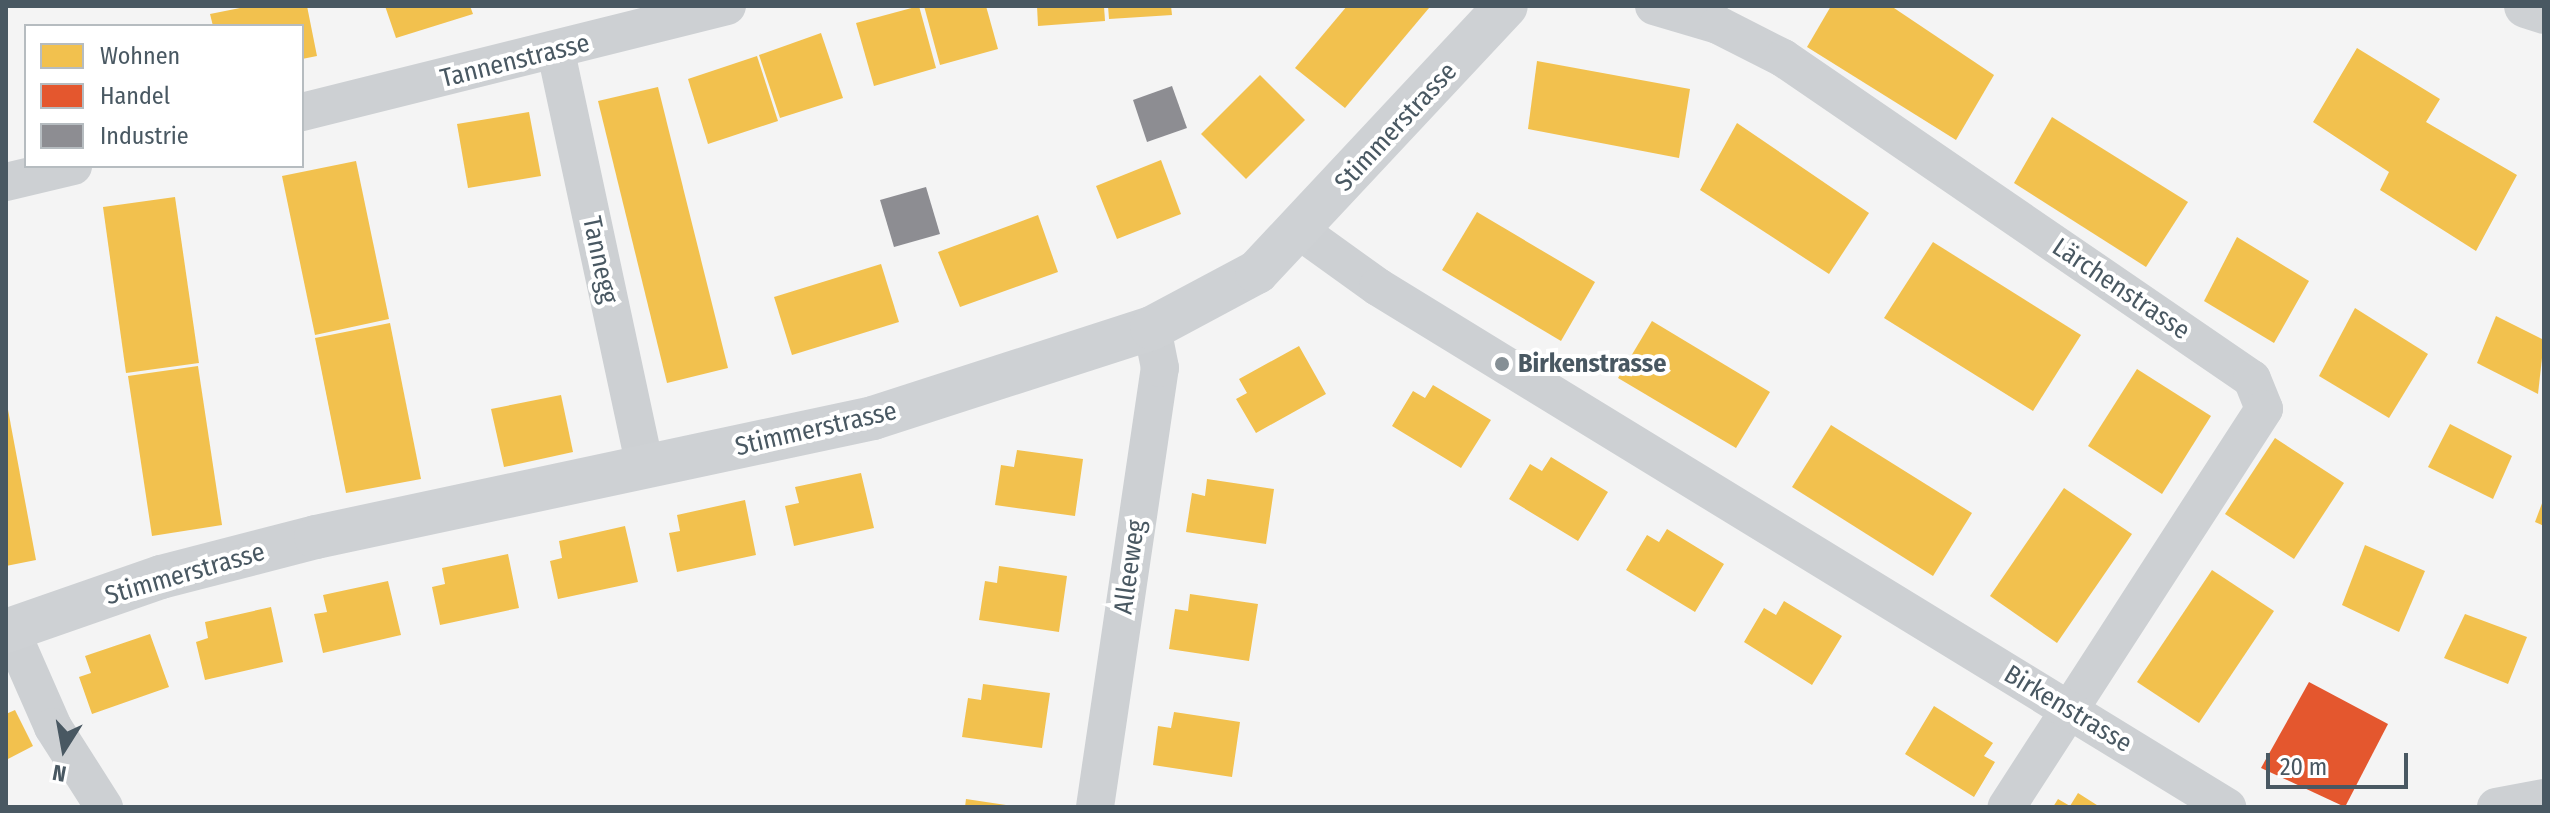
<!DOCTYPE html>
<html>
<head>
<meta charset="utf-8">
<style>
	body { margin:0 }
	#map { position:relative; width:2550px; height:813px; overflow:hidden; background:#f4f4f4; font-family:"Fira Sans Condensed",sans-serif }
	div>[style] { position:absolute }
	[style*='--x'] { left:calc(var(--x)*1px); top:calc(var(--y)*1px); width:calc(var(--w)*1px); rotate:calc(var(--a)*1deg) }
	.homes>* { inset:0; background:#f2c14e }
	.shops>* { inset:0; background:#e4572e }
	.industry>* { inset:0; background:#8d8d92 }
	.street>* { height:38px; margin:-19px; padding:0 19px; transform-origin:19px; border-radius:19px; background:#cdd0d3 }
	.secondary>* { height:44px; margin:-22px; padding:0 22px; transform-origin:22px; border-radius:22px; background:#ced1d4 }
	.dots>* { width:22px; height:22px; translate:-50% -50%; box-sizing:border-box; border:4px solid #fff; border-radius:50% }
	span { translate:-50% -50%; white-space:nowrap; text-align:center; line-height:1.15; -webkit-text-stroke:8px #fff; paint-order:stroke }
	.street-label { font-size:26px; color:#495862 }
	.poi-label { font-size:26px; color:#495862; font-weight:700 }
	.left { translate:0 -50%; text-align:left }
	.frame { position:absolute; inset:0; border:8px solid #495862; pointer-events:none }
	.legend { position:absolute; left:24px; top:24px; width:280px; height:144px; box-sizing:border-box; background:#fff; border:2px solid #b6bcc0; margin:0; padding:10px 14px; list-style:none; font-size:24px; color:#495862 }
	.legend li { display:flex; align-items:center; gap:16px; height:40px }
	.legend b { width:40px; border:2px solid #b6bcc0 }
	.north { position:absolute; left:24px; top:709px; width:80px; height:80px; -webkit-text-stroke:6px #fff; paint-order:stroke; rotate:191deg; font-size:22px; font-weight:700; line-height:32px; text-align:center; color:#495862 }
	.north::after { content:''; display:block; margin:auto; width:28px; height:36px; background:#495862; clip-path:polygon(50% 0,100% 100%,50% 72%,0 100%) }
	.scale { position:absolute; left:2266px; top:753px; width:142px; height:36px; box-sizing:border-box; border:4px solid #495862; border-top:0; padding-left:10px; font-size:24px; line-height:28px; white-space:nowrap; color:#495862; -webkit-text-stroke:6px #fff; paint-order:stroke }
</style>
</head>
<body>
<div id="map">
	<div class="homes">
		<div style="clip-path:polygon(250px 6px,307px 6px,317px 56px,302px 59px,302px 26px,213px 26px,210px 14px)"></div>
		<div style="clip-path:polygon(385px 6px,470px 6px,473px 14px,396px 38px)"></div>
		<div style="clip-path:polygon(919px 6px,936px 68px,874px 86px,856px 23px)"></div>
		<div style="clip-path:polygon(924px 6px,986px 6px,998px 49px,940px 65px)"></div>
		<div style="clip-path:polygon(1037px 6px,1104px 6px,1105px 21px,1038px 26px)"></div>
		<div style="clip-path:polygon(1108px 6px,1171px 6px,1172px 15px,1109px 19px)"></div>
		<div style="clip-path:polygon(1347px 6px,1429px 8px,1345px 108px,1295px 68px)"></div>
		<div style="clip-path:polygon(1831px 6px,1891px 6px,1994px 75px,1956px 140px,1807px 47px)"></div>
		<div style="clip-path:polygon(821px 33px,843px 98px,780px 118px,759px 55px)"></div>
		<div style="clip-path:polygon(2357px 48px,2440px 99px,2426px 122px,2517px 175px,2476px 251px,2380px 190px,2389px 172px,2313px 122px)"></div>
		<div style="clip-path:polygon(757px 56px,778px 121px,708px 144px,688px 79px)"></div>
		<div style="clip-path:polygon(1537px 61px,1690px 89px,1679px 158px,1528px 129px)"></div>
		<div style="clip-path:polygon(1260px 75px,1305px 120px,1246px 179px,1201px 134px)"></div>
		<div style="clip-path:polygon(658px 87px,728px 368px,667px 383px,598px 101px)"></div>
		<div style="clip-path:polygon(529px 112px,541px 176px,468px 188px,457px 124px)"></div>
		<div style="clip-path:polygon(2052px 117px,2188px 202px,2146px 267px,2014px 183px)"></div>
		<div style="clip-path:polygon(1737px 123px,1869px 213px,1829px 274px,1700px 190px)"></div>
		<div style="clip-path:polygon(1161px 160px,1181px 214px,1117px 239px,1096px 186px)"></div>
		<div style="clip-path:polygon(356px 161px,389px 319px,315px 335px,282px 176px)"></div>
		<div style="clip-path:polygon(175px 197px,199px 363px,126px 373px,103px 207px)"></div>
		<div style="clip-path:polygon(1477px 212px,1595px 282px,1561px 341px,1442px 270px)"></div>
		<div style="clip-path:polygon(1038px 215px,1058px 272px,960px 307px,938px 252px)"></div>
		<div style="clip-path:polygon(2237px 237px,2309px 281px,2274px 343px,2204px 301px)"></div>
		<div style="clip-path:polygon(1933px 242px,2081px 335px,2033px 411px,1884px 318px)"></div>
		<div style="clip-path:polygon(881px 264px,899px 322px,792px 355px,774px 297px)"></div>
		<div style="clip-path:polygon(2355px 308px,2428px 354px,2389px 418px,2319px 376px)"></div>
		<div style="clip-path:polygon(2496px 316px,2544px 340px,2538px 394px,2477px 363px)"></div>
		<div style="clip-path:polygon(1652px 321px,1770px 392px,1736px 448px,1618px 378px)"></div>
		<div style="clip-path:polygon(390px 323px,421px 479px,346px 493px,315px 338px)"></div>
		<div style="clip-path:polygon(1299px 346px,1326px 394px,1256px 433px,1236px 399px,1247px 393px,1239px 379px)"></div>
		<div style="clip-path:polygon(198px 366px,222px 525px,152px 536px,128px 376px)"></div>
		<div style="clip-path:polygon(2137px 369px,2211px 416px,2162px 494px,2088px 446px)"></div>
		<div style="clip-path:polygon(1433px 385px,1491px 420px,1461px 468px,1392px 426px,1413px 391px,1425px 398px)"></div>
		<div style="clip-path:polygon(561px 395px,573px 452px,504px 467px,491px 409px)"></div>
		<div style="clip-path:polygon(6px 399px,36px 560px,6px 566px)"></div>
		<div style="clip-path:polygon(2450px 424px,2512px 456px,2493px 499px,2428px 467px)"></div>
		<div style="clip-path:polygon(1831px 425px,1972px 513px,1933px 576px,1792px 487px)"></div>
		<div style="clip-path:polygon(2275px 438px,2344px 483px,2294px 559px,2225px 514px)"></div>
		<div style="clip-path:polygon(1017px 450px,1083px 459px,1075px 516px,995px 505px,1001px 465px,1014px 467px)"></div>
		<div style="clip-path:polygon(1551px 457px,1608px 492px,1578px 541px,1509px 499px,1530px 464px,1542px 471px)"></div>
		<div style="clip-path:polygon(861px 473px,874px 528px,794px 546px,785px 506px,799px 503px,795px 487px)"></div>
		<div style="clip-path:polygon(1207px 479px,1274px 489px,1266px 544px,1186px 532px,1192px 493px,1205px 496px)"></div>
		<div style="clip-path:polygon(2064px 488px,2132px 534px,2057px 643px,1990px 596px)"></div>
		<div style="clip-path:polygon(2544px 498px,2544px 526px,2535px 522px)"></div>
		<div style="clip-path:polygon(745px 500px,756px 555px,677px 572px,669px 533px,680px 531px,677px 515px)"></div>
		<div style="clip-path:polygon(625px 526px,638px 582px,558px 599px,550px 561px,562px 558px,559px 541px)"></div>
		<div style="clip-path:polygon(1667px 529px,1724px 564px,1695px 612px,1626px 570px,1647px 535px,1659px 542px)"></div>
		<div style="clip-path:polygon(2365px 545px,2425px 571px,2399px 632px,2342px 605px)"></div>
		<div style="clip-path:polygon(508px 554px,519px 608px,440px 625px,432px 587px,445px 584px,442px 568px)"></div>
		<div style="clip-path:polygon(999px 566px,1067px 576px,1059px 632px,979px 620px,985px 581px,997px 583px)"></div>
		<div style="clip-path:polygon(2212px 570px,2274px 611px,2199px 723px,2137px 682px)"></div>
		<div style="clip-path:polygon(388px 581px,401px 635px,323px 653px,314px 614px,327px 612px,323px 595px)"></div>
		<div style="clip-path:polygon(1190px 594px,1258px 604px,1249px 661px,1169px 649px,1175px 609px,1188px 611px)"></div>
		<div style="clip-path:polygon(1784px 601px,1842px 636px,1812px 685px,1744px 642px,1764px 608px,1776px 615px)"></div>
		<div style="clip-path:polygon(271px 607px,283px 662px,205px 680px,196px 642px,208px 638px,205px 622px)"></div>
		<div style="clip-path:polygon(2465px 614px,2527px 637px,2508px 684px,2444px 658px)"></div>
		<div style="clip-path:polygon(150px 634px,169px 687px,92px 714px,79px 677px,91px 673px,85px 656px)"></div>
		<div style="clip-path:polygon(983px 684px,1050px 693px,1042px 748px,962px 737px,968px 698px,981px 700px)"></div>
		<div style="clip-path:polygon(1934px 706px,1993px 743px,1984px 756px,1995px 762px,1974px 797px,1905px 754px)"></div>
		<div style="clip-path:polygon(15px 710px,33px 746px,6px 760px,6px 714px)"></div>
		<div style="clip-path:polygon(1174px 712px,1240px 722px,1232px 777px,1153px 765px,1158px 726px,1171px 728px)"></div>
		<div style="clip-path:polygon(2078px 793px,2100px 807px,2053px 807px,2058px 799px,2070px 806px)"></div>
		<div style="clip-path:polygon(966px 799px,1006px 805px,1006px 807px,965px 807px)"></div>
	</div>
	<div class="shops">
		<div style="clip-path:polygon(2309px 682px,2388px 724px,2345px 807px,2261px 768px)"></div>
	</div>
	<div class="industry">
		<div style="clip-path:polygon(1172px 86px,1187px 128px,1147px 142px,1133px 100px)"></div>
		<div style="clip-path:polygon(926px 187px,940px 234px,894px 247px,880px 200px)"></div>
	</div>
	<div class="street">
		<div style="--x:1654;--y:6;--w:67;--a:16.5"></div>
		<div style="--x:1718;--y:25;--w:73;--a:26.9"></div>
		<div style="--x:1783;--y:58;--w:568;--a:34.39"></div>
		<div style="--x:2252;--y:379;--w:32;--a:68"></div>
		<div style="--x:2264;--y:409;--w:474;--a:122.9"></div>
		<div style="--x:556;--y:52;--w:424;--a:77.9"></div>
		<div style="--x:302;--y:112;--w:438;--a:-14"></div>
		<div style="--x:6;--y:182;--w:69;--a:-13.4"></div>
		<div style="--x:1300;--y:231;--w:96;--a:35.7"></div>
		<div style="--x:1378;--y:287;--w:996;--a:31.49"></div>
		<div style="--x:10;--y:629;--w:107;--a:66.3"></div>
		<div style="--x:53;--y:727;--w:95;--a:57.5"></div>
		<div style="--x:1095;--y:807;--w:444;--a:-81.6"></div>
		<div style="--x:1160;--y:368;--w:41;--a:-101.3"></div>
		<div style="--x:2496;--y:807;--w:49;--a:-10.6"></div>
	</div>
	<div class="secondary">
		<div style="--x:2526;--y:6;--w:19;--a:18"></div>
		<div style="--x:6;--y:631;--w:164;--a:-19.2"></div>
		<div style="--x:161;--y:577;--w:160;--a:-14.5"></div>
		<div style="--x:316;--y:537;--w:570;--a:-12.06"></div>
		<div style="--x:873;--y:418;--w:293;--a:-17.9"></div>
		<div style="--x:1152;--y:328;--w:119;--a:-28.1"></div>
		<div style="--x:1257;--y:272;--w:364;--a:-46.9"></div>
	</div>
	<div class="dots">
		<div style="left:1502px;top:364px;background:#858f95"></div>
	</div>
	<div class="street-label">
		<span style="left:515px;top:61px;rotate:-14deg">Tannenstrasse</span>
		<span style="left:1396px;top:127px;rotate:-47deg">Stimmerstrasse</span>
		<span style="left:600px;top:260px;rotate:78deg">Tannegg</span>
		<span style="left:2121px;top:289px;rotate:34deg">Lärchenstrasse</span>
		<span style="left:816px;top:429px;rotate:-13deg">Stimmerstrasse</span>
		<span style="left:1130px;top:567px;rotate:-82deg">Alleeweg</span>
		<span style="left:185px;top:574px;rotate:-16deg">Stimmerstrasse</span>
		<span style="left:2068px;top:709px;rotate:31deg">Birkenstrasse</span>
	</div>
	<div class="poi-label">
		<span class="left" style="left:1518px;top:364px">Birkenstrasse</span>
	</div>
	<div class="frame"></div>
	<ul class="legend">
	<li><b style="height:22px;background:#f2c14e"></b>Wohnen</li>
	<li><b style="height:22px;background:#e4572e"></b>Handel</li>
	<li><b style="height:22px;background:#8d8d92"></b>Industrie</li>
	</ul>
	<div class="north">N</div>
	<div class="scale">20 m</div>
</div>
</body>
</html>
